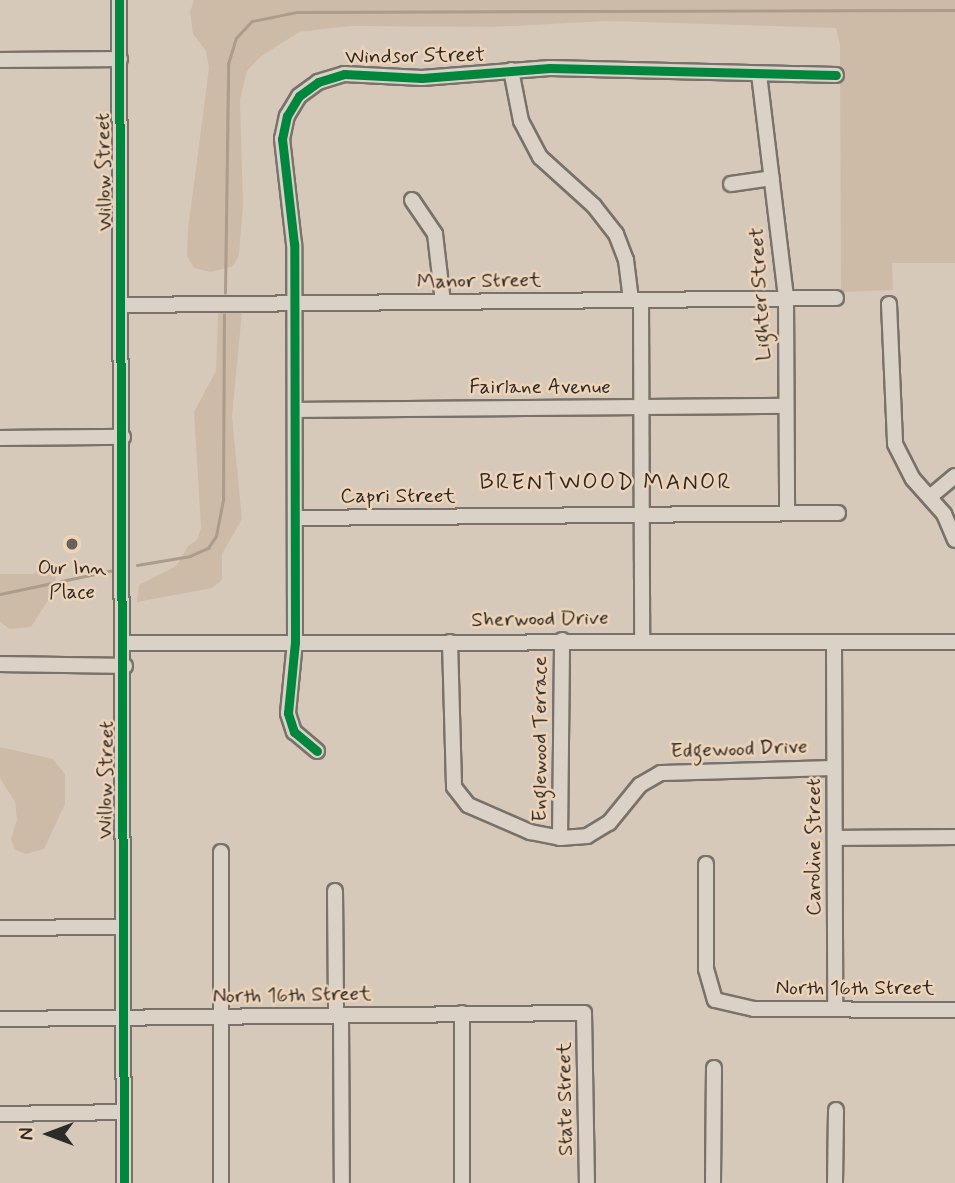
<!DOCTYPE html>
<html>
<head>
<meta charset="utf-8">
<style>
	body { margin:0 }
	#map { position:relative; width:955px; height:1183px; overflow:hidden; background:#d7c9ba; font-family:Mynerve,sans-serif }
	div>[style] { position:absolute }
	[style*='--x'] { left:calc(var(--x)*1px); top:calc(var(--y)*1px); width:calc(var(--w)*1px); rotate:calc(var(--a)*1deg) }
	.green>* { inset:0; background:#cdbba7 }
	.stream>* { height:2.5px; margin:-1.25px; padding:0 1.25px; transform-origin:1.25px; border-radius:1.25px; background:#ab9c8b }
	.roads { filter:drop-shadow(2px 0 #78726b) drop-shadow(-2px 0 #78726b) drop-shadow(0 2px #78726b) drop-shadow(0 -2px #78726b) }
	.minor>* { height:14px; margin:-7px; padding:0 7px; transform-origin:7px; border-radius:7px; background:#dbd2c7 }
	.cycleway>* { height:9px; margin:-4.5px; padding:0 4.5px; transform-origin:4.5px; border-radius:4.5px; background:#00873e }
	.dots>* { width:19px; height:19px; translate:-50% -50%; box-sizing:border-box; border:4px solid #efd3b6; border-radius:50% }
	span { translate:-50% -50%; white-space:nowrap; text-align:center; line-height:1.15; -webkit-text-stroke:5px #efd3b6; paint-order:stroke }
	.street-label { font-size:21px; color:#2b2b2b }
	.poi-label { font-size:21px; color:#2b2b2b }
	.neighbourhood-label { font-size:23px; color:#2b2b2b; letter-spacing:2px }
	.north { position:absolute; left:14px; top:1099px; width:70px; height:70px; -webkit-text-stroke:5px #efd3b6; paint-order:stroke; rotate:270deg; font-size:19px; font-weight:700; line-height:28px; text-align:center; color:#2b2b2b }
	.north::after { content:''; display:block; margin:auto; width:24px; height:32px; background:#2b2b2b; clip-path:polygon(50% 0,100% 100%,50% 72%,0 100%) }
</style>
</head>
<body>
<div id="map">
	<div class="green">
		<div style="clip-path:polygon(194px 0,955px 0,955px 263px,892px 263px,893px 290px,841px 292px,840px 45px,836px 28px,609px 21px,491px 27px,350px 26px,299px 32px,260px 57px,247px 71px,240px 99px,243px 205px,239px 255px,233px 266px,211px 272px,194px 268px,187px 256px,188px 229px,209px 68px,206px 51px,193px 34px,190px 12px)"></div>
		<div style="clip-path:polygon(218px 311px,242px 311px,232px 417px,242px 519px,222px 554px,222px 580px,212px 588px,137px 602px,139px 585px,176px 566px,188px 546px,197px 540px,201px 528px,194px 412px,216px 371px)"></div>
		<div style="clip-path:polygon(44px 567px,56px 577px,54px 591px,31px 627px,10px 629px,0 622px,0 574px,33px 574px)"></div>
		<div style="clip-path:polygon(0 747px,53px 759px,65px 774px,65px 804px,44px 849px,26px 854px,15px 850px,11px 839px,17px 819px,15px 802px,0 778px)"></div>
	</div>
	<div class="stream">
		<div style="--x:225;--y:293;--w:229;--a:-89.2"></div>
		<div style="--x:228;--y:64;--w:27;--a:-73"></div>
		<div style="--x:236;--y:38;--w:23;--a:-47"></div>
		<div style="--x:252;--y:21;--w:46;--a:-11.3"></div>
		<div style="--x:297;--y:12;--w:658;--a:-0.17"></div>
		<div style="--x:137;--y:565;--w:54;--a:-9.6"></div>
		<div style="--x:190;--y:556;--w:20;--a:-24"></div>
		<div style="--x:208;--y:548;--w:14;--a:-56"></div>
		<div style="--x:216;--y:536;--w:38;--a:-79"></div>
		<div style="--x:223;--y:499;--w:184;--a:-89.7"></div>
		<div style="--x:0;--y:594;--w:116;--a:-11.9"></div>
	</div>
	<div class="roads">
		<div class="minor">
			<div style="--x:119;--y:0;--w:1183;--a:89.76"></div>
			<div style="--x:0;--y:60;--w:120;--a:-0.5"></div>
			<div style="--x:511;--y:70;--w:52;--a:78.9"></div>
			<div style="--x:521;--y:121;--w:41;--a:62.2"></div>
			<div style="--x:540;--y:157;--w:73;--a:42.2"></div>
			<div style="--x:594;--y:206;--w:36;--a:52"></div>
			<div style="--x:616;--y:234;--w:28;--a:69"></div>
			<div style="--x:626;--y:260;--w:40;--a:82.9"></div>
			<div style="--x:759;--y:74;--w:226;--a:83.1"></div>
			<div style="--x:786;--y:298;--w:214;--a:89.7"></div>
			<div style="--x:731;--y:184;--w:41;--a:-8.3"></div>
			<div style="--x:412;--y:200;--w:41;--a:55.9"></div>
			<div style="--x:435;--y:234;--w:68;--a:83.3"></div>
			<div style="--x:641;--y:300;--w:339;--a:89.8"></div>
			<div style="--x:889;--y:304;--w:140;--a:87.5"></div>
			<div style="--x:895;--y:444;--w:39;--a:63"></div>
			<div style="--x:913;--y:479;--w:47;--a:48.5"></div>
			<div style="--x:944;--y:514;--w:28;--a:67"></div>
			<div style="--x:124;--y:305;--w:712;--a:-0.56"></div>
			<div style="--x:295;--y:410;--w:491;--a:-0.5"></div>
			<div style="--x:0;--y:438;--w:123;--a:-0.5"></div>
			<div style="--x:931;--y:496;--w:31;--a:-40"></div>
			<div style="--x:295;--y:518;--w:543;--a:-0.53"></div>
			<div style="--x:450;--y:642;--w:145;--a:88.4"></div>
			<div style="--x:454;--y:787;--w:23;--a:52"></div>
			<div style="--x:468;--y:805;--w:68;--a:23.5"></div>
			<div style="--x:530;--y:832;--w:31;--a:11"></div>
			<div style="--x:560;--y:838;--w:27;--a:-4"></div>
			<div style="--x:587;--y:836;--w:26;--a:-31"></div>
			<div style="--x:609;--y:823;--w:49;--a:-50.8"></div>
			<div style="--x:640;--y:785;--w:24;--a:-30"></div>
			<div style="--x:661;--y:773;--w:173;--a:-1.7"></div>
			<div style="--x:125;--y:643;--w:830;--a:-0.07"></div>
			<div style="--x:834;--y:643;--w:366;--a:89.8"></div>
			<div style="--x:0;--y:664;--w:125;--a:0.9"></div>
			<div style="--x:317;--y:751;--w:30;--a:-140"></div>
			<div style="--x:294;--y:732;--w:20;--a:-108"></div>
			<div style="--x:288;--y:713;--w:71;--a:-84.4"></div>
			<div style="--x:295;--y:642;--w:398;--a:-90.1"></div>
			<div style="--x:294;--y:244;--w:106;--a:-96.5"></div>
			<div style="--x:282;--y:139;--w:24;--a:-78"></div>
			<div style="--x:287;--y:116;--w:23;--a:-59"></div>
			<div style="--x:299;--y:96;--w:24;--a:-36"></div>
			<div style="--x:318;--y:82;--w:27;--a:-17"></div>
			<div style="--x:344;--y:74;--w:78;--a:2.9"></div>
			<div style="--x:422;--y:78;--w:128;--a:-4.5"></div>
			<div style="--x:550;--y:68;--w:286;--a:1.4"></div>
			<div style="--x:560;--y:838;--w:198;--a:-89.4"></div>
			<div style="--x:835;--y:838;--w:120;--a:-0.5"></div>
			<div style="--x:221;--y:852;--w:331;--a:90"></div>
			<div style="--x:706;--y:864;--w:105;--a:90"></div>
			<div style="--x:706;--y:969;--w:32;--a:74"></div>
			<div style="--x:715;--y:1000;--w:40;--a:13"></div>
			<div style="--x:754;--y:1009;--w:201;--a:0.3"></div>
			<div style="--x:335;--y:891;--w:125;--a:89.5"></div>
			<div style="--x:0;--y:928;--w:122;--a:-0.5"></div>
			<div style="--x:462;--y:1013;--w:170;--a:90"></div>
			<div style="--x:341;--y:1016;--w:167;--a:89.7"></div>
			<div style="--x:0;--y:1019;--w:584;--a:-0.59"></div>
			<div style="--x:584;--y:1013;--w:170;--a:89"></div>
			<div style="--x:0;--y:1114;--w:123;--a:-0.9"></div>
			<div style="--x:713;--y:1183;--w:115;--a:-89.5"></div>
			<div style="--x:835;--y:1183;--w:73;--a:-89.2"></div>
		</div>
	</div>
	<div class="cycleway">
		<div style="--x:119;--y:0;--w:1183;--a:89.76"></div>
		<div style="--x:317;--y:751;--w:30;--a:-140"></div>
		<div style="--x:294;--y:732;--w:20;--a:-108"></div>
		<div style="--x:288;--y:713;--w:71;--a:-84.4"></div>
		<div style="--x:295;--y:642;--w:398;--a:-90.1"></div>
		<div style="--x:294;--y:244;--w:106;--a:-96.5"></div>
		<div style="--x:282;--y:139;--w:24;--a:-78"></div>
		<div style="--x:287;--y:116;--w:23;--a:-59"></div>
		<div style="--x:299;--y:96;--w:24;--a:-36"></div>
		<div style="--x:318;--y:82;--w:27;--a:-17"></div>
		<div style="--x:344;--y:74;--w:78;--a:2.9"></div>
		<div style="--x:422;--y:78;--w:128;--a:-4.5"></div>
		<div style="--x:550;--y:68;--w:286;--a:1.4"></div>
	</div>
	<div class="dots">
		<div style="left:72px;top:544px;background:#67625d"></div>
	</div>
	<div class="street-label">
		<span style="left:415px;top:56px;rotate:-1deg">Windsor Street</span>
		<span style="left:104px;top:172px;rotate:-91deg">Willow Street</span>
		<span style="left:479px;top:281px;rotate:-1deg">Manor Street</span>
		<span style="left:760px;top:294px;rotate:-93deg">Lighter Street</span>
		<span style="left:540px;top:387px">Fairlane Avenue</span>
		<span style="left:398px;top:496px">Capri Street</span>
		<span style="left:540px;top:619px;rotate:-1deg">Sherwood Drive</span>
		<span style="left:540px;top:739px;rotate:-90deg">Englewood Terrace</span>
		<span style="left:739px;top:749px;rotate:-2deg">Edgewood Drive</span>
		<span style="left:106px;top:780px;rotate:-89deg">Willow Street</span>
		<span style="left:814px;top:847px;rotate:-90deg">Caroline Street</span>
		<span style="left:855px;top:988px">North 16th Street</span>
		<span style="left:292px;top:995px;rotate:-1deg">North 16th Street</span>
		<span style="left:565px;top:1099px;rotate:-91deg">State Street</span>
	</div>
	<div class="poi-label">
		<span style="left:72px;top:580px">Our Inn<br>Place</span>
	</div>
	<div class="neighbourhood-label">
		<span style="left:606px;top:483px">BRENTWOOD MANOR</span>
	</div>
	<div class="north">N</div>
</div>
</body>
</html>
